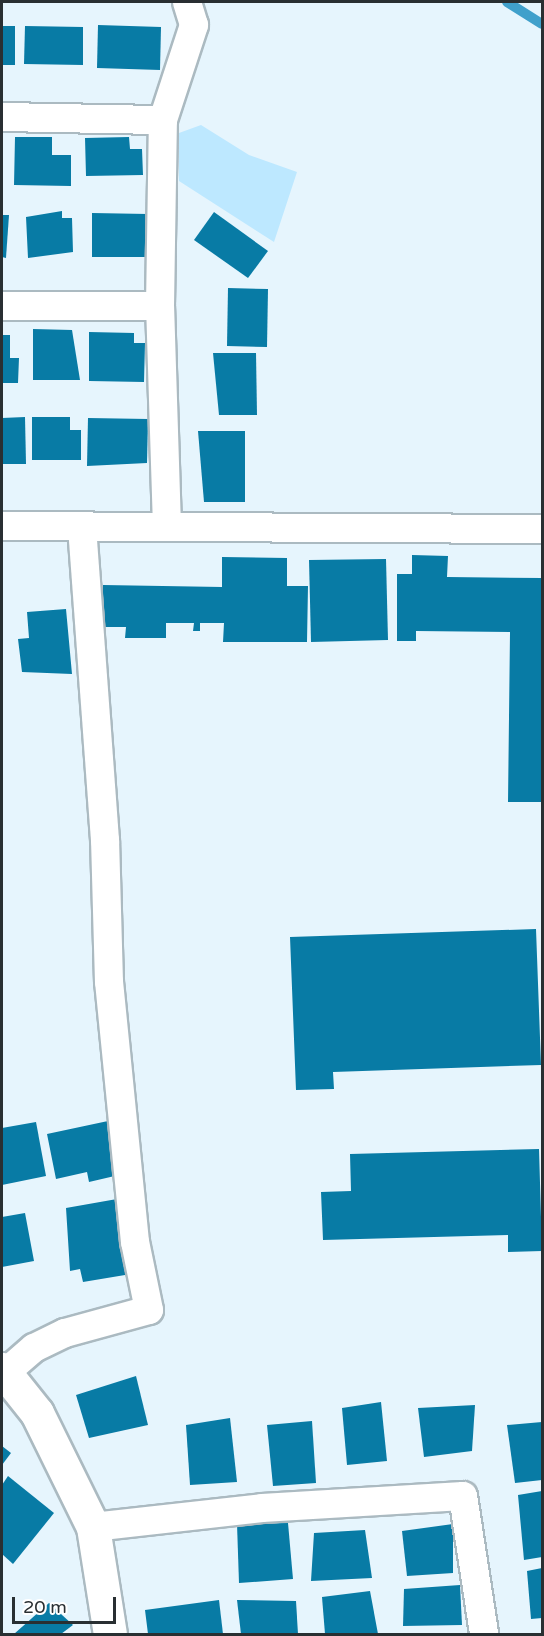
<!DOCTYPE html>
<html>
<head>
<meta charset="utf-8">
<style>
	body { margin:0 }
	#map { position:relative; width:544px; height:1636px; overflow:hidden; background:#e6f5fd; font-family:"Varela Round",sans-serif }
	div>[style] { position:absolute }
	[style*='--x'] { left:calc(var(--x)*1px); top:calc(var(--y)*1px); width:calc(var(--w)*1px); rotate:calc(var(--a)*1deg) }
	.green>* { inset:0; background:#bde8ff }
	.stream>* { height:10px; margin:-5px; padding:0 5px; transform-origin:5px; border-radius:5px; background:#40a0cb }
	.building>* { inset:0; background:#087ba5 }
	.roads { filter:drop-shadow(2px 0 #abbac1) drop-shadow(-2px 0 #abbac1) drop-shadow(0 2px #abbac1) drop-shadow(0 -2px #abbac1) }
	.street>* { height:28px; margin:-14px; padding:0 14px; transform-origin:14px; border-radius:14px; background:#fff }
	.secondary>* { height:33px; margin:-16.5px; padding:0 16.5px; transform-origin:16.5px; border-radius:16.5px; background:#fff }
	span { translate:-50% -50%; white-space:nowrap; text-align:center; line-height:1.15; -webkit-text-stroke:6px #fff; paint-order:stroke }
	.frame { position:absolute; inset:0; border:3px solid #292f32; pointer-events:none }
	.scale { position:absolute; left:12px; top:1597px; width:104px; height:27px; box-sizing:border-box; border:3px solid #292f32; border-top:0; padding-left:8px; font-size:18px; line-height:21px; white-space:nowrap; color:#292f32; -webkit-text-stroke:4px #fff; paint-order:stroke }
</style>
</head>
<body>
<div id="map">
	<div class="green">
		<div style="clip-path:polygon(201px 125px,249px 155px,297px 172px,274px 242px,179px 181px,179px 133px)"></div>
	</div>
	<div class="stream">
		<div style="--x:507;--y:2;--w:41;--a:32.2"></div>
	</div>
	<div class="building">
		<div style="clip-path:polygon(98px 25px,161px 27px,160px 70px,97px 68px)"></div>
		<div style="clip-path:polygon(2px 26px,15px 26px,15px 65px,2px 65px)"></div>
		<div style="clip-path:polygon(25px 26px,83px 27px,83px 65px,24px 64px)"></div>
		<div style="clip-path:polygon(15px 137px,52px 137px,52px 155px,71px 155px,71px 186px,14px 185px)"></div>
		<div style="clip-path:polygon(129px 137px,130px 149px,142px 149px,143px 175px,86px 176px,85px 138px)"></div>
		<div style="clip-path:polygon(62px 211px,62px 218px,72px 218px,73px 252px,28px 258px,26px 217px)"></div>
		<div style="clip-path:polygon(214px 212px,268px 251px,248px 278px,194px 240px)"></div>
		<div style="clip-path:polygon(92px 213px,148px 214px,147px 257px,92px 257px)"></div>
		<div style="clip-path:polygon(2px 215px,9px 215px,6px 258px,2px 257px)"></div>
		<div style="clip-path:polygon(228px 288px,268px 289px,267px 347px,227px 346px)"></div>
		<div style="clip-path:polygon(33px 329px,72px 330px,80px 380px,33px 380px)"></div>
		<div style="clip-path:polygon(89px 332px,134px 333px,134px 343px,145px 343px,144px 382px,89px 381px)"></div>
		<div style="clip-path:polygon(2px 335px,10px 335px,10px 358px,19px 358px,18px 383px,2px 383px)"></div>
		<div style="clip-path:polygon(213px 353px,256px 353px,257px 415px,219px 415px)"></div>
		<div style="clip-path:polygon(25px 417px,26px 464px,2px 464px,2px 418px)"></div>
		<div style="clip-path:polygon(32px 417px,70px 417px,70px 430px,81px 430px,81px 460px,32px 460px)"></div>
		<div style="clip-path:polygon(88px 418px,148px 419px,147px 463px,87px 466px)"></div>
		<div style="clip-path:polygon(198px 431px,245px 431px,245px 502px,204px 502px)"></div>
		<div style="clip-path:polygon(412px 555px,448px 556px,447px 577px,542px 578px,542px 802px,508px 802px,510px 632px,416px 631px,416px 641px,397px 641px,397px 574px,412px 574px)"></div>
		<div style="clip-path:polygon(222px 557px,287px 558px,287px 586px,308px 586px,307px 642px,223px 642px,224px 623px,200px 623px,200px 631px,193px 631px,194px 623px,166px 623px,166px 638px,125px 638px,126px 627px,102px 627px,103px 585px,222px 587px)"></div>
		<div style="clip-path:polygon(386px 559px,388px 640px,311px 642px,309px 560px)"></div>
		<div style="clip-path:polygon(66px 609px,72px 674px,22px 672px,18px 639px,29px 638px,27px 612px)"></div>
		<div style="clip-path:polygon(536px 929px,541px 1065px,333px 1072px,334px 1089px,296px 1090px,290px 937px)"></div>
		<div style="clip-path:polygon(108px 1121px,119px 1175px,89px 1182px,87px 1172px,56px 1179px,47px 1134px)"></div>
		<div style="clip-path:polygon(36px 1122px,46px 1176px,2px 1185px,2px 1128px)"></div>
		<div style="clip-path:polygon(539px 1149px,542px 1251px,508px 1252px,508px 1235px,323px 1240px,321px 1192px,351px 1191px,350px 1154px)"></div>
		<div style="clip-path:polygon(117px 1199px,131px 1274px,83px 1282px,80px 1269px,70px 1271px,66px 1208px)"></div>
		<div style="clip-path:polygon(25px 1213px,34px 1261px,2px 1267px,2px 1217px)"></div>
		<div style="clip-path:polygon(136px 1376px,148px 1425px,89px 1438px,76px 1395px)"></div>
		<div style="clip-path:polygon(381px 1402px,387px 1461px,347px 1465px,342px 1408px)"></div>
		<div style="clip-path:polygon(475px 1405px,472px 1451px,424px 1457px,418px 1408px)"></div>
		<div style="clip-path:polygon(230px 1418px,237px 1482px,190px 1485px,186px 1425px)"></div>
		<div style="clip-path:polygon(312px 1421px,316px 1483px,273px 1486px,267px 1425px)"></div>
		<div style="clip-path:polygon(542px 1422px,542px 1480px,515px 1483px,507px 1425px)"></div>
		<div style="clip-path:polygon(2px 1446px,11px 1453px,2px 1465px)"></div>
		<div style="clip-path:polygon(8px 1476px,54px 1513px,13px 1564px,2px 1554px,2px 1485px)"></div>
		<div style="clip-path:polygon(542px 1491px,542px 1557px,524px 1560px,518px 1495px)"></div>
		<div style="clip-path:polygon(288px 1523px,293px 1579px,239px 1583px,237px 1524px)"></div>
		<div style="clip-path:polygon(453px 1524px,453px 1573px,407px 1576px,402px 1531px)"></div>
		<div style="clip-path:polygon(365px 1530px,372px 1578px,311px 1581px,314px 1533px)"></div>
		<div style="clip-path:polygon(542px 1568px,542px 1618px,531px 1619px,527px 1571px)"></div>
		<div style="clip-path:polygon(460px 1585px,462px 1625px,403px 1626px,404px 1589px)"></div>
		<div style="clip-path:polygon(370px 1591px,378px 1634px,325px 1634px,322px 1597px)"></div>
		<div style="clip-path:polygon(219px 1600px,223px 1634px,148px 1634px,145px 1610px)"></div>
		<div style="clip-path:polygon(237px 1600px,296px 1601px,298px 1634px,241px 1634px)"></div>
		<div style="clip-path:polygon(49px 1603px,73px 1625px,61px 1634px,14px 1634px)"></div>
	</div>
	<div class="roads">
		<div class="street">
			<div style="--x:2;--y:117;--w:161;--a:1.1"></div>
			<div style="--x:2;--y:306;--w:158;--a:0"></div>
			<div style="--x:2;--y:526;--w:540;--a:0.32"></div>
			<div style="--x:167;--y:527;--w:221;--a:-91.8"></div>
			<div style="--x:160;--y:306;--w:186;--a:-89.1"></div>
			<div style="--x:163;--y:120;--w:100;--a:-71.9"></div>
			<div style="--x:194;--y:25;--w:24;--a:-107"></div>
			<div style="--x:5;--y:1373;--w:38;--a:-41"></div>
			<div style="--x:34;--y:1348;--w:34;--a:-26"></div>
			<div style="--x:65;--y:1333;--w:87;--a:-15.3"></div>
			<div style="--x:149;--y:1310;--w:69;--a:-101.6"></div>
			<div style="--x:135;--y:1242;--w:261;--a:-95.7"></div>
			<div style="--x:109;--y:982;--w:142;--a:-91.6"></div>
			<div style="--x:105;--y:840;--w:313;--a:-94.2"></div>
			<div style="--x:93;--y:1527;--w:170;--a:-6.4"></div>
			<div style="--x:262;--y:1508;--w:201;--a:-3.4"></div>
			<div style="--x:463;--y:1496;--w:140;--a:81.3"></div>
		</div>
		<div class="secondary">
			<div style="--x:2;--y:1369;--w:56;--a:51.5"></div>
			<div style="--x:37;--y:1413;--w:127;--a:63.8"></div>
			<div style="--x:93;--y:1527;--w:108;--a:81"></div>
		</div>
	</div>
	<div class="frame"></div>
	<div class="scale">20 m</div>
</div>
</body>
</html>
